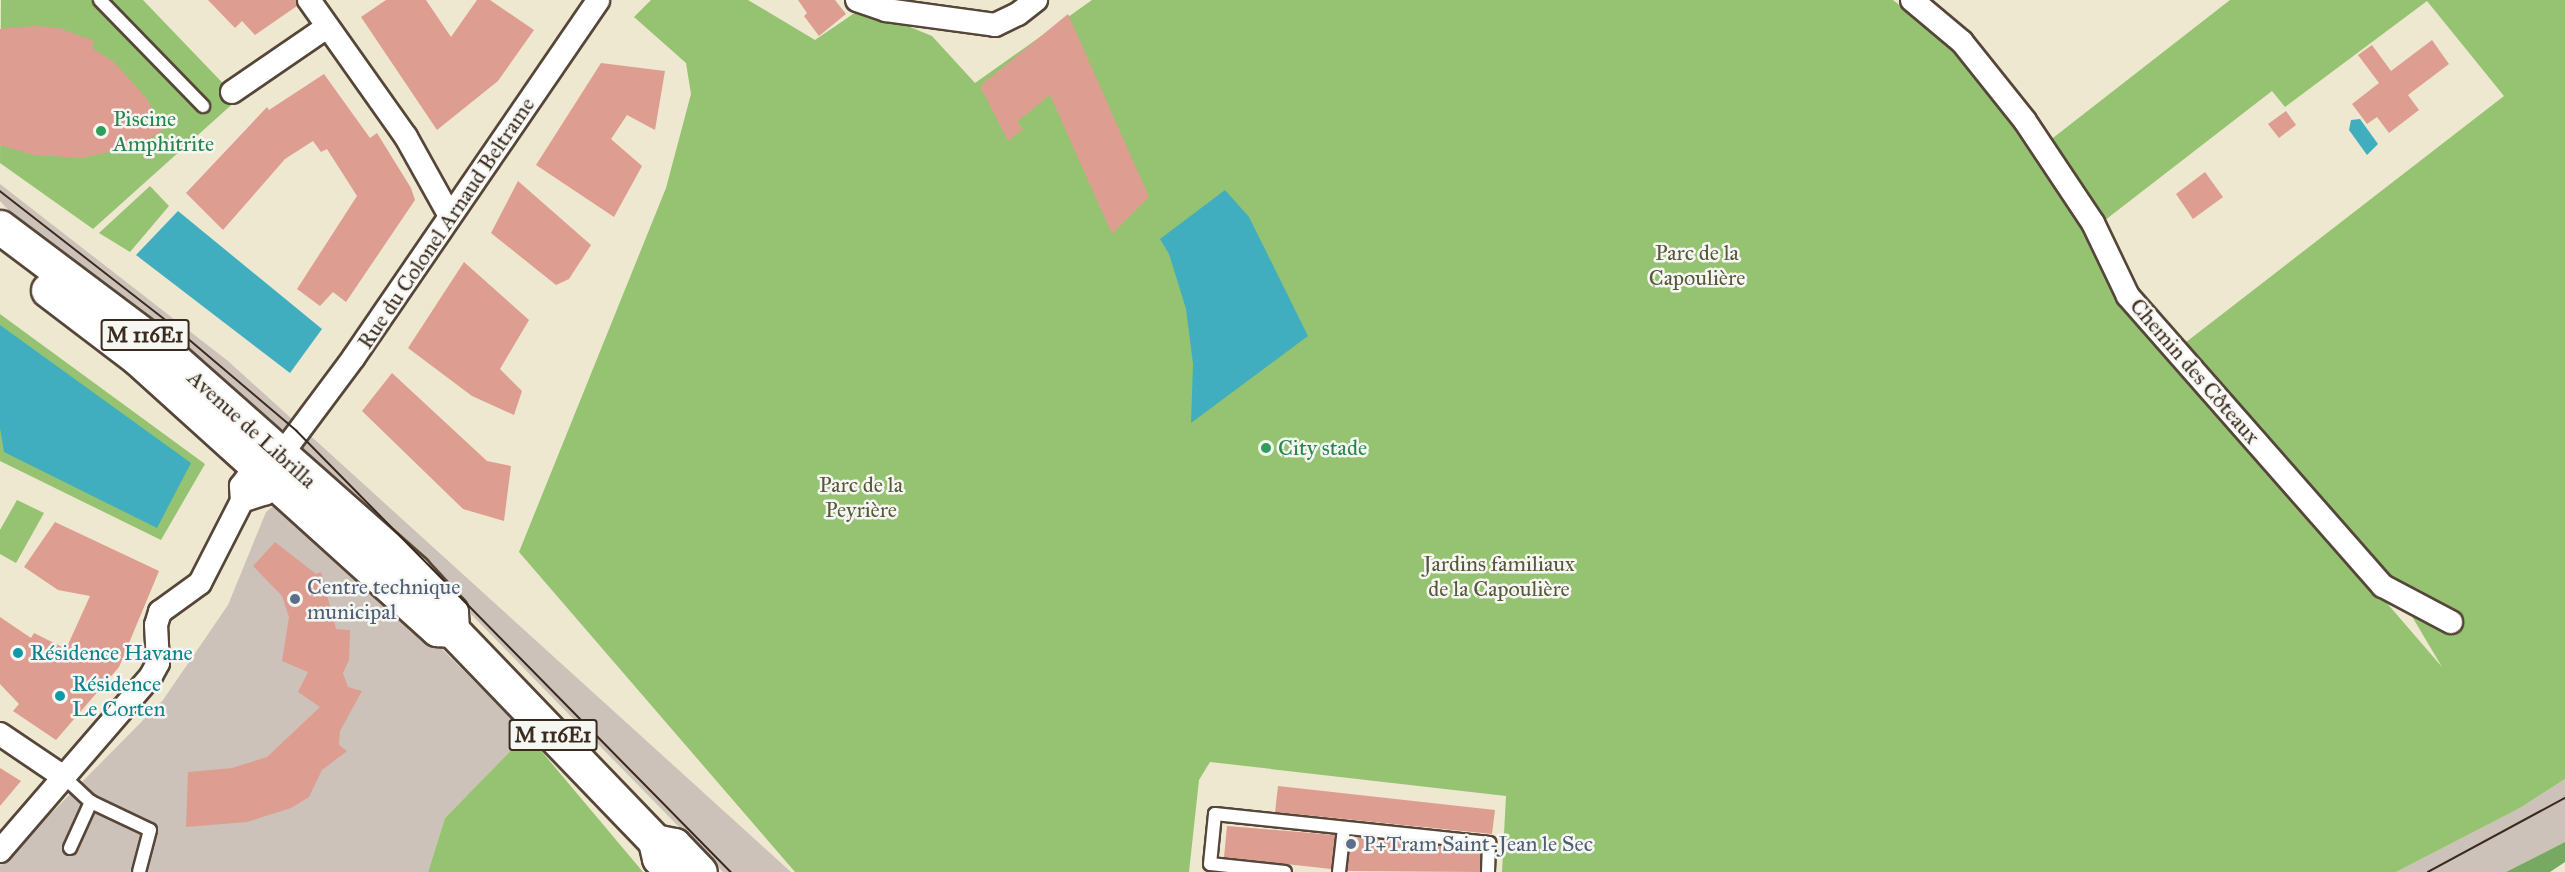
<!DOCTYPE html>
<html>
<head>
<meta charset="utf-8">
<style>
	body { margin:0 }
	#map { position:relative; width:2565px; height:872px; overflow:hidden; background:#eee8d0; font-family:"IM FELL Great Primer",serif }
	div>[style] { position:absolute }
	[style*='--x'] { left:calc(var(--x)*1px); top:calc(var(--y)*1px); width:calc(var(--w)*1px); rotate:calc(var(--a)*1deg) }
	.industrial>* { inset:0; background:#cdc2b9 }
	.green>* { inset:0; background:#95c371 }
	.forest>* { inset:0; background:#78a963 }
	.water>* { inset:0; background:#41aebf }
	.building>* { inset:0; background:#de9d91 }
	.roads { filter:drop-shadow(2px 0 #564639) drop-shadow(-2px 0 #564639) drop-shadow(0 2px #564639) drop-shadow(0 -2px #564639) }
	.lane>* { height:12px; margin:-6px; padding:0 6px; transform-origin:6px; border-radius:6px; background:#fff }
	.street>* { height:22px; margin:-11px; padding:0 11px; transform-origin:11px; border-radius:11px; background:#fff }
	.primary>* { height:33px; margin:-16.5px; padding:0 16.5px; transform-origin:16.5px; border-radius:16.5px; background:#fff }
	.tram>* { height:1.5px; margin:-0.75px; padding:0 0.75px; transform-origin:0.75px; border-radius:0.75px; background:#3b2a1e }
	.dots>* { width:16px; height:16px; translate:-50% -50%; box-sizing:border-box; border:3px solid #f6f6f2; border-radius:50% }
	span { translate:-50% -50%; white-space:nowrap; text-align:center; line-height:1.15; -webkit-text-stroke:5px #f6f6f2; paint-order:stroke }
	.shield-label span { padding:2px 4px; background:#f6f6f2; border:2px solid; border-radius:4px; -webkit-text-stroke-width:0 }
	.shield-label { font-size:21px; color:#3b2a1e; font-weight:700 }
	.leisure-label { font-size:22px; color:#27864d }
	.left { translate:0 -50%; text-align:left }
	.street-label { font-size:22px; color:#3b2a1e }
	.park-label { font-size:22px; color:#565837 }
	.service-label { font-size:22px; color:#4e5e75 }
	.culture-label { font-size:22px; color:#0d838f }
</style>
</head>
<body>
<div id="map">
	<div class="industrial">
		<div style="clip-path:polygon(0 184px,228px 361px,791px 872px,723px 872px,383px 524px,53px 259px,0 201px)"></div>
		<div style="clip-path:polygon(282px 499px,416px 623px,527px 734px,445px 818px,428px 872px,0 872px,0 865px,163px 700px,228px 605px,266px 512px)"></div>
		<div style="clip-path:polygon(2565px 779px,2565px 842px,2506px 872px,2396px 872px,2520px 808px)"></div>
	</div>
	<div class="green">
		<div style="clip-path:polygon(1px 0,143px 0,238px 99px,93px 229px,0 163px)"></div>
		<div style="clip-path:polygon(651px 0,748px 0,815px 40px,856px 12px,871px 11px,932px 36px,975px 83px,1092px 0,1893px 0,1981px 70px,1981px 84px,2017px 124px,2248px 442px,2442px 667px,2388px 576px,2181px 346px,2504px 96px,2427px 1px,2285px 107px,2272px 91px,2100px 224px,2049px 141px,2230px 0,2565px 0,2565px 779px,2520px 808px,2396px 872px,1502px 872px,1506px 796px,1210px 762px,1199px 780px,1189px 872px,795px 872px,519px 552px,666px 188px,691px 94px,686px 63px,634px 17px)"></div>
		<div style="clip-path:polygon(150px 186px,169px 206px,130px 252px,99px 233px)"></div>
		<div style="clip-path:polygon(0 314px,205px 464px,161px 540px,0 461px)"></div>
		<div style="clip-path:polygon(17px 500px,44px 513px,16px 563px,0 554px,0 530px)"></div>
		<div style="clip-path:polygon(527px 734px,643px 872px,428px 872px,445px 818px)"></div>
	</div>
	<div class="forest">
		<div style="clip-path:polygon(2565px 842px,2565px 862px,2550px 872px,2506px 872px)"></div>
	</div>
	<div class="water">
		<div style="clip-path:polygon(2360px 119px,2378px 144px,2367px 155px,2349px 130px,2351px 120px)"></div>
		<div style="clip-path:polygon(1225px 190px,1249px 217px,1308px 336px,1191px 423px,1193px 364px,1186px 309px,1169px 254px,1160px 239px)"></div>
		<div style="clip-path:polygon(178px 211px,322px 329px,290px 373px,136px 255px)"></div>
		<div style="clip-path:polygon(0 325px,191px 463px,157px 528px,4px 452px,0 428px)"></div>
	</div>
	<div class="building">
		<div style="clip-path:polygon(208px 0,296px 0,297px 6px,255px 35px,242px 21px,235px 28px)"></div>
		<div style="clip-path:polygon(386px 0,426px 0,451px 37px,477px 0,490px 0,534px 30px,498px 81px,437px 130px,361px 17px)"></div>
		<div style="clip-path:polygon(798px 0,835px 0,846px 14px,819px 36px,804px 16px,807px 13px)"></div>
		<div style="clip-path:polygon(1068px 14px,1149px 197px,1112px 234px,1050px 95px,1017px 122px,1023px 129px,1008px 141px,980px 86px)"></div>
		<div style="clip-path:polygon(36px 26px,59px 28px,94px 41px,92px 48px,114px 62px,147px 99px,163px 130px,139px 145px,83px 158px,33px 155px,0 145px,0 29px)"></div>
		<div style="clip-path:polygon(2432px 40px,2449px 64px,2408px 95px,2419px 110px,2389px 133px,2377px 117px,2367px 124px,2352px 104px,2379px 83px,2358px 55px,2372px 45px,2391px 71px)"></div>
		<div style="clip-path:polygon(601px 63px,665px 71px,655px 130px,627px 115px,611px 139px,642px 166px,614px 217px,536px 165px)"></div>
		<div style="clip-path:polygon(324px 74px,370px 138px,377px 133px,411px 188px,415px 200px,346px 302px,333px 292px,320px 306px,297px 289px,357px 196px,327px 149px,321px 152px,313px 141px,285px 159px,223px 230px,186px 193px,267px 107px,269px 110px)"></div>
		<div style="clip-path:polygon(2286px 111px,2296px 125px,2279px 138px,2268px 124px)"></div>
		<div style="clip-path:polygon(2205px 172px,2223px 197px,2193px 219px,2176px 194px)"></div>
		<div style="clip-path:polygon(518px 181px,591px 245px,569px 279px,556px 285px,491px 233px)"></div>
		<div style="clip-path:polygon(464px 262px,529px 320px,500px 369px,522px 391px,514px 415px,472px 396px,408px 348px)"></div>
		<div style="clip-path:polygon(392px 373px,487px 461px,511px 466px,504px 521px,463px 509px,362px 411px)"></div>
		<div style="clip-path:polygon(55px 522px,159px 571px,119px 667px,56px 740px,13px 711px,19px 704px,0 684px,0 617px,31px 638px,34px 633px,66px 649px,90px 596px,58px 590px,24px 567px)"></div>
		<div style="clip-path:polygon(275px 542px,316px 574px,321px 572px,336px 629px,350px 630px,349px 660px,343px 673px,348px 687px,362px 691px,340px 731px,339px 745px,347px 751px,322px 770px,309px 797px,291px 808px,247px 822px,186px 827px,188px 772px,232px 768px,267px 757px,320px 707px,298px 692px,308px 672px,282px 661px,289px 617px,282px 596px,253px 566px)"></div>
		<div style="clip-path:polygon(0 768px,21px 781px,0 806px)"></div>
		<div style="clip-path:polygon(1278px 786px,1495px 810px,1492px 834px,1275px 812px)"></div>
		<div style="clip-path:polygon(1227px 826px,1335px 835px,1331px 869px,1224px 857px)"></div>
		<div style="clip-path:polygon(1351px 837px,1480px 850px,1480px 872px,1347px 871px)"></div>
	</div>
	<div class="roads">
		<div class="lane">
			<div style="--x:100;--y:0;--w:148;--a:45.8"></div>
			<div style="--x:65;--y:778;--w:35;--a:43"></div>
			<div style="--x:91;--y:802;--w:65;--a:25.4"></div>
			<div style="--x:150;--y:830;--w:43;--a:104.7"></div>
			<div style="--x:70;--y:848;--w:51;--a:-65.5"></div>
			<div style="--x:1285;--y:872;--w:75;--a:-173.9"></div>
			<div style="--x:1210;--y:864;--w:50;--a:-84.3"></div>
			<div style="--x:1215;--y:814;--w:276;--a:6"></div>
			<div style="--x:1489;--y:843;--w:29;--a:92"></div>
			<div style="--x:1339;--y:872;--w:44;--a:-83.5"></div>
		</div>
		<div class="street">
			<div style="--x:309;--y:0;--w:168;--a:54.7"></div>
			<div style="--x:406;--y:137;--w:90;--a:60.9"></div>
			<div style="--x:857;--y:0;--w:31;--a:19"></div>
			<div style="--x:886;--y:10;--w:110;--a:7.8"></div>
			<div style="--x:995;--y:25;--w:25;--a:-26"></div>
			<div style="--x:1018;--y:14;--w:23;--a:-38"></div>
			<div style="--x:1912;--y:0;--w:65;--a:40"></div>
			<div style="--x:1962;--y:42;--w:101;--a:51.4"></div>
			<div style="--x:2025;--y:121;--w:123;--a:56.3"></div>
			<div style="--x:2093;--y:223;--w:81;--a:64.4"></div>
			<div style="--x:2128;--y:296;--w:386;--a:48.7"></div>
			<div style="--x:2383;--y:586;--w:77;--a:27.9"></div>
			<div style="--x:232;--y:92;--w:115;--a:-34.4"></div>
			<div style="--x:290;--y:443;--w:107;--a:-53.3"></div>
			<div style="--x:354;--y:357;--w:432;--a:-55.6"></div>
			<div style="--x:253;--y:470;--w:12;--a:9"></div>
			<div style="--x:265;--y:472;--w:14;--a:73"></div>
			<div style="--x:269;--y:485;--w:9;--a:111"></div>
			<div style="--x:266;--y:493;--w:25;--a:162"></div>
			<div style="--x:242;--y:501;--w:15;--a:-94"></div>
			<div style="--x:241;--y:486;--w:20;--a:-53"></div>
			<div style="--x:0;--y:734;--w:78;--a:34.1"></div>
			<div style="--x:0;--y:851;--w:231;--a:-49.2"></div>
			<div style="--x:151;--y:676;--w:15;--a:-62"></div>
			<div style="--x:158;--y:663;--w:38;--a:-93"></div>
			<div style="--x:156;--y:625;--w:14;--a:-73"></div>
			<div style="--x:160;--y:612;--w:49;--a:-35.9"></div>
			<div style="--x:200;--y:583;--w:92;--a:-62.9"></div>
		</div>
		<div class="primary">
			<div style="--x:0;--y:227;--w:200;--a:36.9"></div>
			<div style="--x:160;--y:347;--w:338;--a:41.5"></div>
			<div style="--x:413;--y:571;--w:56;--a:47.2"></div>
			<div style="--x:451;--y:612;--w:18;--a:87"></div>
			<div style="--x:452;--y:630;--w:293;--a:46.1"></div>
			<div style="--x:655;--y:841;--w:17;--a:77"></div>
			<div style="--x:659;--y:858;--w:20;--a:45"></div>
			<div style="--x:48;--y:290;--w:111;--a:37.3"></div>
			<div style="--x:136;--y:357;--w:406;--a:42.1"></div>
			<div style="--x:437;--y:629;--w:15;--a:4"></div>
			<div style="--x:659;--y:842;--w:15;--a:11"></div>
			<div style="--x:674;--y:845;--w:37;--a:46"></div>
		</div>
	</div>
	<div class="tram">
		<div style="--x:0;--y:191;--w:217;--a:37.9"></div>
		<div style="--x:171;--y:324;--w:165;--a:40.3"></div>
		<div style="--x:297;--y:431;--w:619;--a:45.46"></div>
		<div style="--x:2428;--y:872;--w:156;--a:-28.4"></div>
	</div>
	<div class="dots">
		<div style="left:101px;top:131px;background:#2e9e5b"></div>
		<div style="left:1266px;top:448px;background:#2e9e5b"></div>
		<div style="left:295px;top:599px;background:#5c6f8a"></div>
		<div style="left:18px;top:653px;background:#0f9aa8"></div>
		<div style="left:60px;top:696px;background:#0f9aa8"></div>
		<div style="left:1351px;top:844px;background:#5c6f8a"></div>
	</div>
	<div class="shield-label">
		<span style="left:145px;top:335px">M 116E1</span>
		<span style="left:553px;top:735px">M 116E1</span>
	</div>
	<div class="leisure-label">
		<span class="left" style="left:113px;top:131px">Piscine<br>Amphitrite</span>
		<span class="left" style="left:1278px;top:448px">City stade</span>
	</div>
	<div class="street-label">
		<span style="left:446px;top:223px;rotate:-56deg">Rue du Colonel Arnaud Beltrame</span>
		<span style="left:2195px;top:371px;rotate:49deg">Chemin des Côteaux</span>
		<span style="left:252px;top:429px;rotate:42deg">Avenue de Librilla</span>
	</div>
	<div class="park-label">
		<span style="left:1697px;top:265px">Parc de la<br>Capoulière</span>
		<span style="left:861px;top:497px">Parc de la<br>Peyrière</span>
		<span style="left:1499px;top:576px">Jardins familiaux<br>de la Capoulière</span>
	</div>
	<div class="service-label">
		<span class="left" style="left:307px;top:599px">Centre technique<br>municipal</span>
		<span class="left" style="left:1363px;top:844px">P+Tram Saint-Jean le Sec</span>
	</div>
	<div class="culture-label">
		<span class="left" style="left:30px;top:653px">Résidence Havane</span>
		<span class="left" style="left:72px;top:696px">Résidence<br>Le Corten</span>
	</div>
</div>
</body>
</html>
